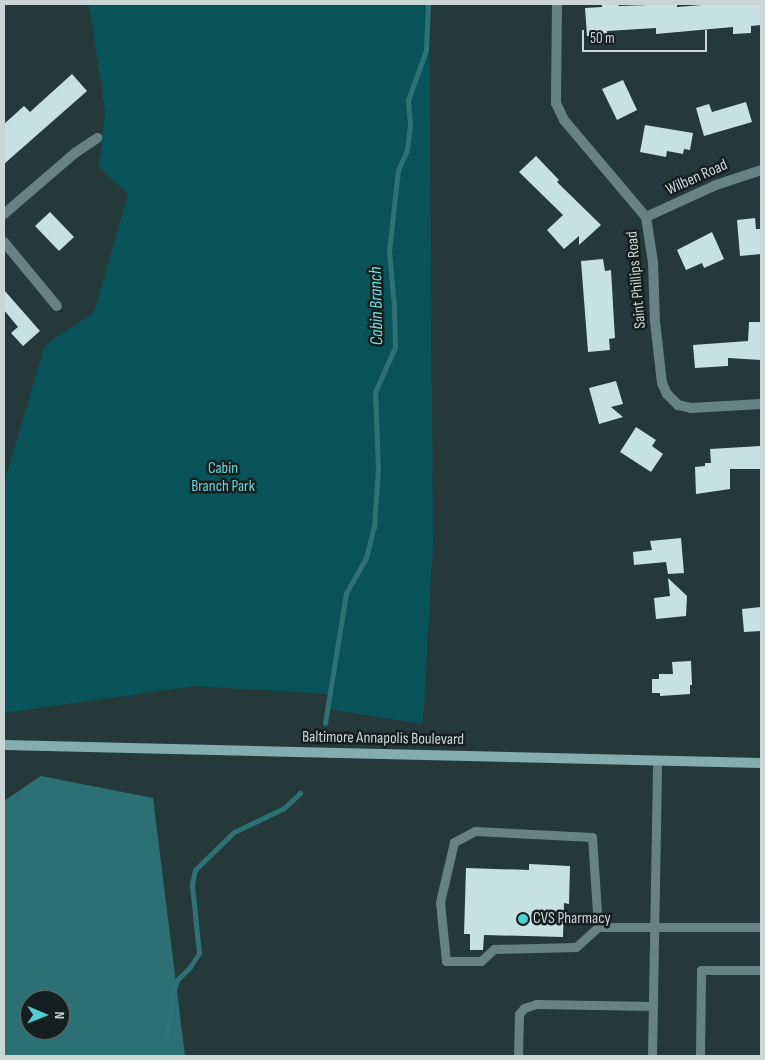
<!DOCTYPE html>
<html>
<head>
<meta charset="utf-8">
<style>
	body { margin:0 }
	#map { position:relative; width:765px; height:1060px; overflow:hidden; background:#25393b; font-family:"Sofia Sans Condensed",sans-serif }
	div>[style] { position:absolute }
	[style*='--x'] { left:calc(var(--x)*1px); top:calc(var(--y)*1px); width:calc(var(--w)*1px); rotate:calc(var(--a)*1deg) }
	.green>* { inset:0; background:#075357 }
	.forest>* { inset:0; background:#2d7074 }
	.stream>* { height:5px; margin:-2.5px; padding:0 2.5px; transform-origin:2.5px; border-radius:2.5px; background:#2f7276 }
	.building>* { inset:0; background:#c7e0e1 }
	.service>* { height:9px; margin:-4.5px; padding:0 4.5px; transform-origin:4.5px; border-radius:4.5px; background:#688283 }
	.minor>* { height:10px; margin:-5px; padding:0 5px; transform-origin:5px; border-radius:5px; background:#688283 }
	.secondary>* { height:10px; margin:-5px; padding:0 5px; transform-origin:5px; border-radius:5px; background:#83adaf }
	.dots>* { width:14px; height:14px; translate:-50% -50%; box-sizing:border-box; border:2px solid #161f1f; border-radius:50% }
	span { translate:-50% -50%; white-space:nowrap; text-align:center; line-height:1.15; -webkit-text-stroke:5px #161f1f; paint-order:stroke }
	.street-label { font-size:16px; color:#cad5d6 }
	.park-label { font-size:16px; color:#6cd4da }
	.poi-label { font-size:16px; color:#cad5d6 }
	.left { translate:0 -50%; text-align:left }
	.water-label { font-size:18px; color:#73dbe1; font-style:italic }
	.frame { position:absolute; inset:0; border:5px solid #cad5d6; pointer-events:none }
	.north { position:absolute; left:20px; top:990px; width:50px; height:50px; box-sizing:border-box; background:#161f1f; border:1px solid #5e6868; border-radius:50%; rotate:91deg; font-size:14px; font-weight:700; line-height:20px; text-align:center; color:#cad5d6 }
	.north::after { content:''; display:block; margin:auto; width:18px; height:22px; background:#51ccd3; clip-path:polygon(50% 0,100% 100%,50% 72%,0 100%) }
	.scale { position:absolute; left:582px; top:30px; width:125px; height:22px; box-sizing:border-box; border:2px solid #cad5d6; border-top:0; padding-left:6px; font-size:15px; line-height:18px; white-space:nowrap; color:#cad5d6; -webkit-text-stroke:4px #161f1f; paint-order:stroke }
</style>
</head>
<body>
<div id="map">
	<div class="green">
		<div style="clip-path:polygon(89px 4px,429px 4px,433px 544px,423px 724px,327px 709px,327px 694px,195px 686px,4px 713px,4px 483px,45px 345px,94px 312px,128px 194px,99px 167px,105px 111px)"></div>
	</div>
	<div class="forest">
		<div style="clip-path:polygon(evenodd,41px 776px,153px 798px,185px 1056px,4px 1056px,4px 801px,41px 776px,30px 1000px,60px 1000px,60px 1030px,30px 1030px,30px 1000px)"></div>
	</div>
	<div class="stream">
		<div style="--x:325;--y:723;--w:132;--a:-80.8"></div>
		<div style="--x:346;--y:593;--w:40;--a:-60.3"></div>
		<div style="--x:366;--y:558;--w:32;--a:-76"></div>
		<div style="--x:374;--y:527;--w:58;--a:-86.1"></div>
		<div style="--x:378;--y:469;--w:77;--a:-92.2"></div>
		<div style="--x:375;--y:392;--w:49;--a:-66"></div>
		<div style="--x:395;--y:347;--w:41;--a:-91.4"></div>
		<div style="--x:394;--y:306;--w:55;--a:-95.2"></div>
		<div style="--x:389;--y:251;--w:81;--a:-83.7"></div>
		<div style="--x:398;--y:170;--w:22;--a:-66"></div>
		<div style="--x:407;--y:150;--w:26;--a:-83"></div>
		<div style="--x:410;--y:124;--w:24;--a:-95"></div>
		<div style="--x:408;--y:100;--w:53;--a:-70.2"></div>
		<div style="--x:426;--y:50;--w:46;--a:-87.5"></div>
		<div style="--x:161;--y:1056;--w:34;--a:-76"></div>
		<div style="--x:169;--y:1023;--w:29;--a:-84"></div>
		<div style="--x:172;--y:994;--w:15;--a:-70"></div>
		<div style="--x:177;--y:980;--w:18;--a:-45"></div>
		<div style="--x:190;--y:967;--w:17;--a:-57"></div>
		<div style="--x:199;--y:953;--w:68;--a:-95.9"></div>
		<div style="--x:192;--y:885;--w:15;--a:-79"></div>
		<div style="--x:195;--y:870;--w:54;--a:-44.3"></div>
		<div style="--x:234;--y:832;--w:55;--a:-25.6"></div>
		<div style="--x:284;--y:808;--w:22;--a:-43"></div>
	</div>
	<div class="building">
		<div style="clip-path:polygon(602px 4px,618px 4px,619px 6px,677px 4px,677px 7px,714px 4px,761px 4px,761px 25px,751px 26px,751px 33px,733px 34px,733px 27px,656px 34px,656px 28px,607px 31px,607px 35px,587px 36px,585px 8px,602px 7px)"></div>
		<div style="clip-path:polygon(72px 74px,87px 91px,4px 164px,4px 124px,24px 106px,30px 112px)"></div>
		<div style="clip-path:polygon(623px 80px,637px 110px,617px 120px,602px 89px)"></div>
		<div style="clip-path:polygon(746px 102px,752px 122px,704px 136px,696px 108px,709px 104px,712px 112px)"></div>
		<div style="clip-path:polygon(645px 125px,693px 133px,690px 150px,684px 149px,683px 154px,667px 151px,666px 157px,640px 152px)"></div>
		<div style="clip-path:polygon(536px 156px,559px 180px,557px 182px,601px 225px,579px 245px,579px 236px,564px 249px,547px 230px,563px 215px,519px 172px)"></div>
		<div style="clip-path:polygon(50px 212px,74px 237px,59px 251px,35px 226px)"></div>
		<div style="clip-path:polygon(755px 218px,756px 229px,761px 229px,761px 254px,740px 256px,737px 220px)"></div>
		<div style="clip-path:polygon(712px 232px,724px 259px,704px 268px,702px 263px,686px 270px,677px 250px)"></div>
		<div style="clip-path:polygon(603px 259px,605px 271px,611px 270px,615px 338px,609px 339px,610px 350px,588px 352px,581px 261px)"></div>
		<div style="clip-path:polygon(4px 290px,40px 331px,23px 346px,11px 333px,18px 327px,4px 310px)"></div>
		<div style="clip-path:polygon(749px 322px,761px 322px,761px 360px,728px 358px,728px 366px,695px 368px,693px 345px,748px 341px)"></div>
		<div style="clip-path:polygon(616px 381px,623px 404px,611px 407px,623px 417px,599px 424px,589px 388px)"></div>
		<div style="clip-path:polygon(636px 427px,656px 440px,652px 446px,663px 454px,651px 472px,620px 452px)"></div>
		<div style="clip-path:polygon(761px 446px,761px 469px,730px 469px,730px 489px,696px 494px,695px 467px,705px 466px,705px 463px,711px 463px,710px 449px)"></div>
		<div style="clip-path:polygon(681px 538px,684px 573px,668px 574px,666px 562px,634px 565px,633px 552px,652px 550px,650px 541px)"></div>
		<div style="clip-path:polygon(668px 578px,687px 596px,686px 616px,656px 619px,654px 598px,670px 596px)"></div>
		<div style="clip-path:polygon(761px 607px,761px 631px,744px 632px,742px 609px)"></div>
		<div style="clip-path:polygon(691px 661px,692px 685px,690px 685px,690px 694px,660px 696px,660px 693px,652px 693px,652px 679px,659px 679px,659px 674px,673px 674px,672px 662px)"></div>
		<div style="clip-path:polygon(529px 864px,570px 866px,569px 904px,564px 903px,563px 937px,484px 935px,483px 950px,470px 950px,470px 934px,464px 934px,466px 868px,529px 870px)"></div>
	</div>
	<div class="service">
		<div style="--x:598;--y:927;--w:90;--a:-93.8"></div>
		<div style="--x:592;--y:837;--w:117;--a:-177.1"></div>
		<div style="--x:475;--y:831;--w:24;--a:152"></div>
		<div style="--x:454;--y:842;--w:62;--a:103.1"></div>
		<div style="--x:440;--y:902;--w:59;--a:84.2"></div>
		<div style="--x:446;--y:961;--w:35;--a:0"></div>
		<div style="--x:481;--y:961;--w:18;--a:-43"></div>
		<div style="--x:494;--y:949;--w:82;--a:-1.4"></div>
		<div style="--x:576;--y:947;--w:30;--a:-42"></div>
		<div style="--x:598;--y:927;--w:163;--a:0"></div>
		<div style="--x:518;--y:1056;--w:42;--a:-88.6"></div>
		<div style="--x:519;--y:1014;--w:8;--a:-50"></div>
		<div style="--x:524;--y:1008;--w:13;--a:-18"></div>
		<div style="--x:536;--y:1004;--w:117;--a:1"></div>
		<div style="--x:652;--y:1056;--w:295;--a:-89"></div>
		<div style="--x:700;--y:1056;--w:86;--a:-89.3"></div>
		<div style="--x:701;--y:970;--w:60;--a:0"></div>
	</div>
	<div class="minor">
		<div style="--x:557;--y:4;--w:99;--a:90.6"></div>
		<div style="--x:556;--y:103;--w:19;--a:65"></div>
		<div style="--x:564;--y:120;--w:127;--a:49.8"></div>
		<div style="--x:646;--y:217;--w:46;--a:81.2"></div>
		<div style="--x:653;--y:262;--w:59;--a:88.1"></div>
		<div style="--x:655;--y:321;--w:62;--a:83.6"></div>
		<div style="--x:662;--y:383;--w:12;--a:66"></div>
		<div style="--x:667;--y:394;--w:16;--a:45"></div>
		<div style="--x:678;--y:405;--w:13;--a:13"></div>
		<div style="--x:691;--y:408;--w:70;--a:-3.3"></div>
		<div style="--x:4;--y:214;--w:94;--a:-40.7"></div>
		<div style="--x:75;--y:153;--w:27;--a:-34"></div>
		<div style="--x:646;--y:217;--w:77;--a:-24.6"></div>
		<div style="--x:716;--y:185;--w:47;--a:-18.4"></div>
		<div style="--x:4;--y:242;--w:83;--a:50.4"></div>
	</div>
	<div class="secondary">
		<div style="--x:4;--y:745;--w:757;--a:1.36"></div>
	</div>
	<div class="dots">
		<div style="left:523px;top:919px;background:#51ccd3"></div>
	</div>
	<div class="street-label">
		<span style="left:697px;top:178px;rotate:-24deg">Wilben Road</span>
		<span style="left:637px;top:280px;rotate:-95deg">Saint Phillips Road</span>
		<span style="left:383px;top:739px;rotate:1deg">Baltimore Annapolis Boulevard</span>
	</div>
	<div class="park-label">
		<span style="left:223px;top:478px">Cabin<br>Branch Park</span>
	</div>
	<div class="poi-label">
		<span class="left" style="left:533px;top:919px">CVS Pharmacy</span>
	</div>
	<div class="water-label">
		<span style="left:377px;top:306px;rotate:-91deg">Cabin Branch</span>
	</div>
	<div class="frame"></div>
	<div class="north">N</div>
	<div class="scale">50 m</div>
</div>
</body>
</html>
